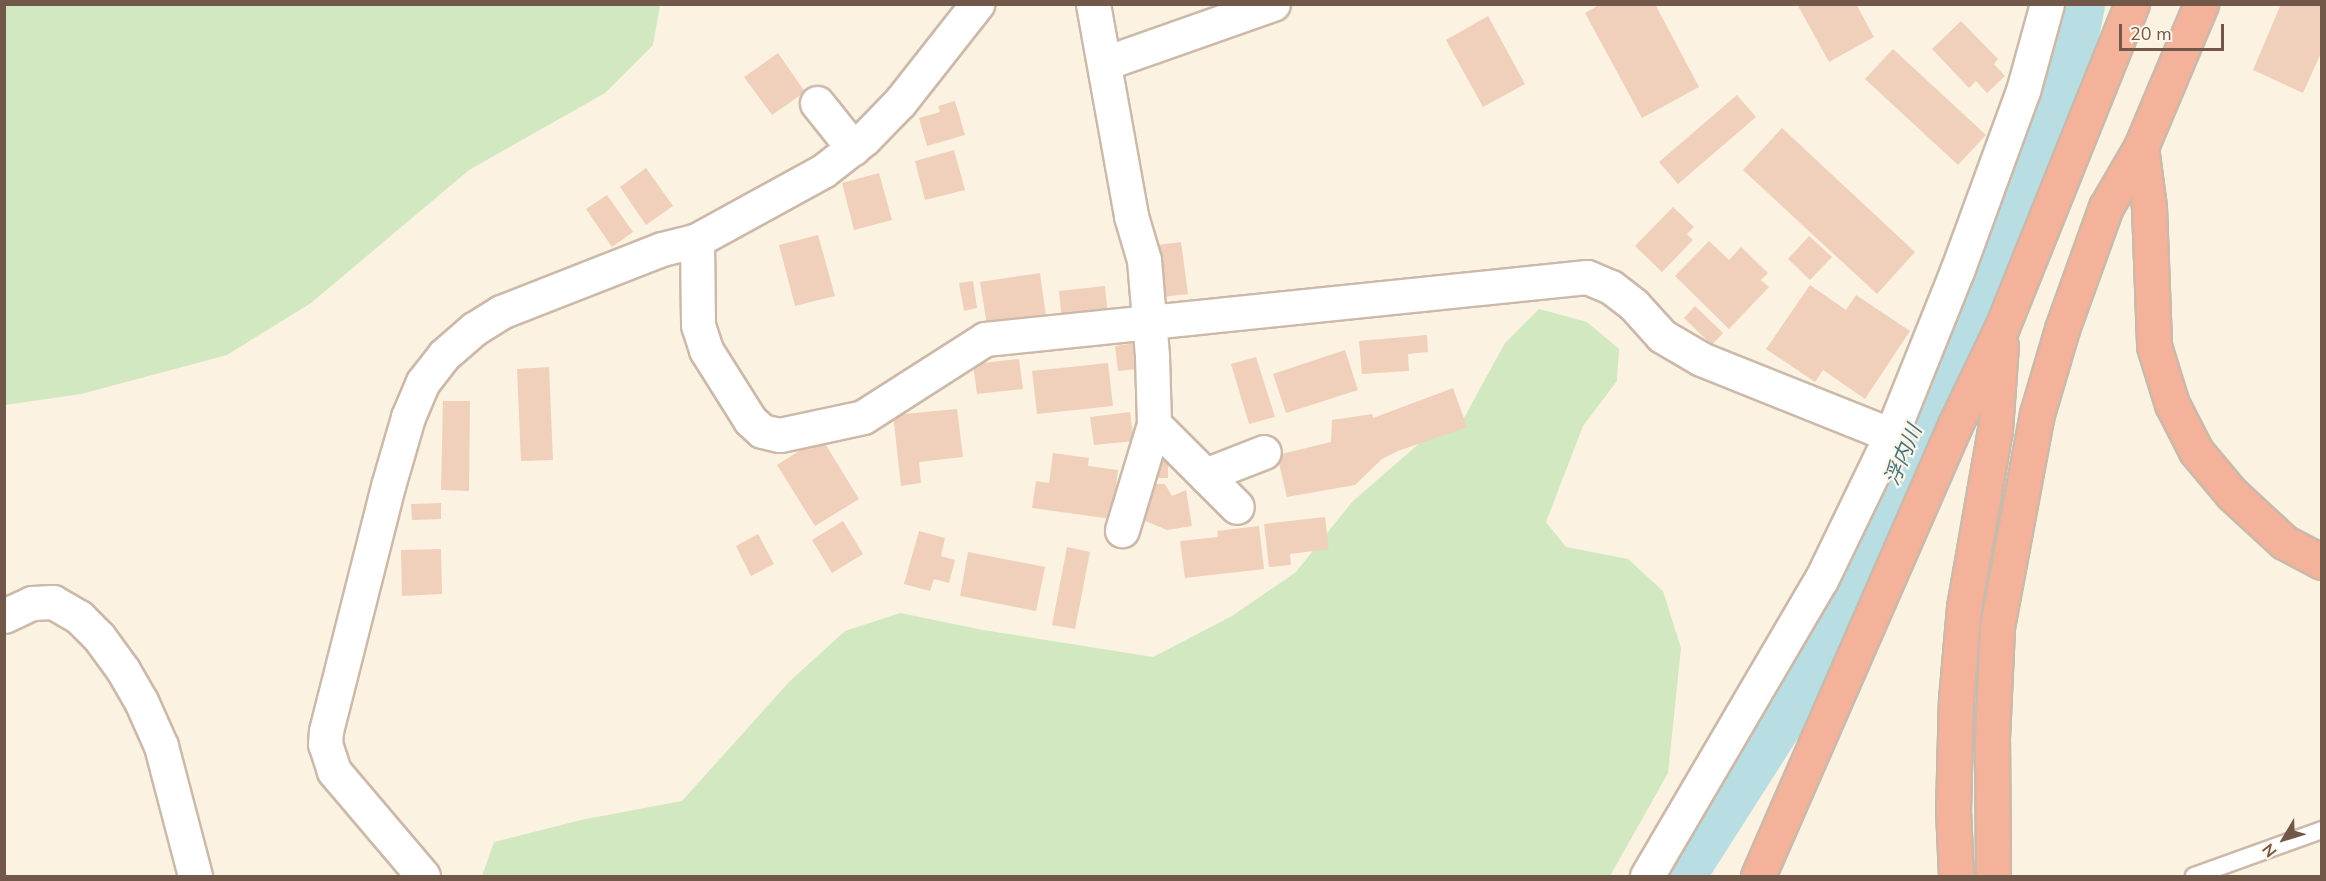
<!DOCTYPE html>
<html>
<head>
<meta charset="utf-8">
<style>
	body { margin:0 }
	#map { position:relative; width:2326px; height:881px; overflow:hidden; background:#fbf2e2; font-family:"Nunito Sans","Noto Sans JP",sans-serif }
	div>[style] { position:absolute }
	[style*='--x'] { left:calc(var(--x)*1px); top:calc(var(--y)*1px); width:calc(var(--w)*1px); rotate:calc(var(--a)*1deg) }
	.green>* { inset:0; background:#d1e8c1 }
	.river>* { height:63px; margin:-31.5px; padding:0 31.5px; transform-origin:31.5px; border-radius:31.5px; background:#b8dee4 }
	.building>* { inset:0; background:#f0d0bb }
	.roads { filter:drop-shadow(2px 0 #ccb9a9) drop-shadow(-2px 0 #ccb9a9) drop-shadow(0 2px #ccb9a9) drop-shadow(0 -2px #ccb9a9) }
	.service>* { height:16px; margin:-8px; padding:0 8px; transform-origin:8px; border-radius:8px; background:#fff }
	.minor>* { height:33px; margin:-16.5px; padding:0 16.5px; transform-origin:16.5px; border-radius:16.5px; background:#fff }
	.motorway>* { height:33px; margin:-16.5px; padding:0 16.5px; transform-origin:16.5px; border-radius:16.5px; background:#f4b29a }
	span { translate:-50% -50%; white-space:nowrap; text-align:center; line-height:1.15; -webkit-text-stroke:4.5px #fff6e8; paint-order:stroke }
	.water-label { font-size:21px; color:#41747f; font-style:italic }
	.frame { position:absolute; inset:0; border:6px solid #725849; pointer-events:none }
	.north { position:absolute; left:2254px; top:809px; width:60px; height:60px; -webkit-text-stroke:4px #fff6e8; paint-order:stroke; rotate:232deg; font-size:16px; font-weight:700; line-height:24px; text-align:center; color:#725849 }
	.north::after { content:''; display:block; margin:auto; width:21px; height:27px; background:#725849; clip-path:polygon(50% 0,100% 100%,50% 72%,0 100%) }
	.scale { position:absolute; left:2119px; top:24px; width:105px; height:27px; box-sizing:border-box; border:3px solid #725849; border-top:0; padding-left:8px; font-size:18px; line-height:21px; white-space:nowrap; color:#725849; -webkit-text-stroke:4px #fff6e8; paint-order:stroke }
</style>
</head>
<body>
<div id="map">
	<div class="green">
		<div style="clip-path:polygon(4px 5px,5px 4px,660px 5px,653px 45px,605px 93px,469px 170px,311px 303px,227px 355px,81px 394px,5px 405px)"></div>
		<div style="clip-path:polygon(1539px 309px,1587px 322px,1619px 349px,1617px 381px,1583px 426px,1546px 522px,1566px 547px,1628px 559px,1663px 591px,1681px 648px,1668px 773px,1610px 876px,482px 876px,494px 842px,581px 820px,682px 801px,790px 681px,845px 631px,900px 613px,983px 630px,1153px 657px,1232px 616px,1296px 572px,1352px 502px,1430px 434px,1459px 427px,1505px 343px)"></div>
	</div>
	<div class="river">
		<div style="--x:1672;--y:876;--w:216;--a:-57.5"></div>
		<div style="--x:1788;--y:694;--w:166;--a:-62.8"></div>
		<div style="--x:1864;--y:546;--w:200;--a:-67"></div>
		<div style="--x:1942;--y:362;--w:331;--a:-68.6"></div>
		<div style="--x:2063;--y:54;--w:51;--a:-78.7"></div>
	</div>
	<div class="building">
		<div style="clip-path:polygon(1601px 4px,1655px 4px,1699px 87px,1642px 118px,1585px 13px)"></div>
		<div style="clip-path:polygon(1797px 4px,1856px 4px,1874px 37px,1829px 62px)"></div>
		<div style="clip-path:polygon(2281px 4px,2322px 4px,2322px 51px,2303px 93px,2253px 70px)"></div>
		<div style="clip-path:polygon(1488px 16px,1525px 84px,1483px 107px,1446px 40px)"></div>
		<div style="clip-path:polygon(1961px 21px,1998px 59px,1994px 64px,2005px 76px,1987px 93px,1976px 81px,1969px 88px,1932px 49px)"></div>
		<div style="clip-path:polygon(1893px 49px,1986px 135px,1958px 165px,1865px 79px)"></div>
		<div style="clip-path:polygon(778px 53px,805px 92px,772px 115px,744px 77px)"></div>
		<div style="clip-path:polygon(1737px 95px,1756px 117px,1678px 184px,1659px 162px)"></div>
		<div style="clip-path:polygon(955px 101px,965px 135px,927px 146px,919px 118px,940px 112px,938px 106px)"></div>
		<div style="clip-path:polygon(1782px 128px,1915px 252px,1877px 294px,1743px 170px)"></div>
		<div style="clip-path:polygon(954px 150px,965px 190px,925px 200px,915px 161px)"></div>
		<div style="clip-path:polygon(646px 168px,673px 206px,646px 225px,620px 187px)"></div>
		<div style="clip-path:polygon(879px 173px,892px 220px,854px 230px,842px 183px)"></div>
		<div style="clip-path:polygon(607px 195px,633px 232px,612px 247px,586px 209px)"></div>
		<div style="clip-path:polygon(1673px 207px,1694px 227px,1687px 234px,1693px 240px,1662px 272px,1635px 246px)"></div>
		<div style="clip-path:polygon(818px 235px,835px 296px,795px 306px,779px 245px)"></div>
		<div style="clip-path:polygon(1809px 236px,1832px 257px,1810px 280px,1788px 259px)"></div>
		<div style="clip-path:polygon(1709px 241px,1729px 260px,1741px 247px,1768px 273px,1761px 280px,1769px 287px,1729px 329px,1675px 276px)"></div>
		<div style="clip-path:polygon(1181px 242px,1188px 294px,1163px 297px,1156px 245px)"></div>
		<div style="clip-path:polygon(1040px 273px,1046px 316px,987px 325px,980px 282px)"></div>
		<div style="clip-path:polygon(973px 281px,977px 308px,964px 311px,959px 283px)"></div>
		<div style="clip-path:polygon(1810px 285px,1846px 310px,1856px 295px,1910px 331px,1865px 399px,1823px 370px,1815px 382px,1766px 349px)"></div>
		<div style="clip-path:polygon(1105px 286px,1108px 317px,1062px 322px,1059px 291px)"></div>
		<div style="clip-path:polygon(1695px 306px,1723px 333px,1712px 345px,1684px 318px)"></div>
		<div style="clip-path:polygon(1427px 335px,1428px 352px,1408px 354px,1409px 371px,1362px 374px,1359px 341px)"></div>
		<div style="clip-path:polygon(1135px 343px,1138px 369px,1118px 371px,1115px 346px)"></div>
		<div style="clip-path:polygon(1345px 350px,1358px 390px,1286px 413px,1273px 374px)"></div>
		<div style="clip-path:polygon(1256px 357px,1275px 417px,1249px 424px,1231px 364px)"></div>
		<div style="clip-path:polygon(1019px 359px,1023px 389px,977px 394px,973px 364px)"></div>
		<div style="clip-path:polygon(1108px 363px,1113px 406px,1037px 414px,1032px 371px)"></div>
		<div style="clip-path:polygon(549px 367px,553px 460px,521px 461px,517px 369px)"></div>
		<div style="clip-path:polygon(1453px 388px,1467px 427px,1398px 451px,1382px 459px,1355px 485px,1287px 497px,1277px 455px,1331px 442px,1332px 420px,1372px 414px,1373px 418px)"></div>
		<div style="clip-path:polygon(443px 401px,470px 401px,469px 491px,441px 490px)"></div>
		<div style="clip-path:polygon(957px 409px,963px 457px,919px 462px,921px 483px,901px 486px,893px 415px)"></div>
		<div style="clip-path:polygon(1130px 412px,1134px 441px,1094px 445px,1090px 417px)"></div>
		<div style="clip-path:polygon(821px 437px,859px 499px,815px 526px,777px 465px)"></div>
		<div style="clip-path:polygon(1053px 453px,1089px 458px,1088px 466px,1118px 470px,1112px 519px,1032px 508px,1036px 481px,1049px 483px)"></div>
		<div style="clip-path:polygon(1154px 455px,1168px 456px,1168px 478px,1153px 478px)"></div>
		<div style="clip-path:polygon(1144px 484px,1165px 484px,1172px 496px,1186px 490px,1192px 526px,1167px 530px,1138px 518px)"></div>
		<div style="clip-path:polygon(441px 503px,441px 519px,412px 520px,411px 504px)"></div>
		<div style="clip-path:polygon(1325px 517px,1329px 549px,1290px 554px,1291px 565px,1269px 567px,1264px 524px)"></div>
		<div style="clip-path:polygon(843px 521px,863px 554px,832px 573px,812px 540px)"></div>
		<div style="clip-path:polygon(1259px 526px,1264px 569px,1185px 578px,1180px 541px,1218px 537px,1217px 531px)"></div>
		<div style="clip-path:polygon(919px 531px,945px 538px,941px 556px,955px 560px,949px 583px,934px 579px,930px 591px,904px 584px)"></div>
		<div style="clip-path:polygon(758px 534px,774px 564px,751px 576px,736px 546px)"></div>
		<div style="clip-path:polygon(1067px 547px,1090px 552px,1075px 629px,1052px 625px)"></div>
		<div style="clip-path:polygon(441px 549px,442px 594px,402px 596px,401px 550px)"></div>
		<div style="clip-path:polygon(968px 552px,1045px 567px,1036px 611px,960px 596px)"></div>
	</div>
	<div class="roads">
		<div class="service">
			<div style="--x:2194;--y:876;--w:136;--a:-19.8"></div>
		</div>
		<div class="minor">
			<div style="--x:1093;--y:4;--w:215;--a:79.8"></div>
			<div style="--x:1131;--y:216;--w:46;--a:73.5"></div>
			<div style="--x:1144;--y:260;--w:96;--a:85.2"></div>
			<div style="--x:1152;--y:356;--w:68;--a:88.3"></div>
			<div style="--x:1154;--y:424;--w:111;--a:106.8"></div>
			<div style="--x:1105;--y:63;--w:178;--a:-19.4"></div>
			<div style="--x:817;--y:103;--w:58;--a:51.3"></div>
			<div style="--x:697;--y:240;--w:85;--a:89.3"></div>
			<div style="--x:698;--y:325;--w:26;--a:72"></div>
			<div style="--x:706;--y:350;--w:83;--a:57.8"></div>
			<div style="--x:750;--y:420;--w:16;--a:43"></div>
			<div style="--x:762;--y:431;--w:18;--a:13"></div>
			<div style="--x:780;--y:435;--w:85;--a:-12.2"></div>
			<div style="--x:863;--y:417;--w:145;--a:-32.6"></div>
			<div style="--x:985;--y:339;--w:605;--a:-5.88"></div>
			<div style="--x:1587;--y:277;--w:26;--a:23"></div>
			<div style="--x:1611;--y:287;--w:29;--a:38"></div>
			<div style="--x:1634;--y:305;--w:42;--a:47.9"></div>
			<div style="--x:1662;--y:336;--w:45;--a:30.5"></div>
			<div style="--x:1701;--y:359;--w:205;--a:21.8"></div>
			<div style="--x:1154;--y:424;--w:117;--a:45"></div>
			<div style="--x:1205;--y:475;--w:63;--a:-21.3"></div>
			<div style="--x:4;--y:616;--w:31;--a:-25"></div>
			<div style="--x:32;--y:603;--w:21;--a:-3"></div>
			<div style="--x:53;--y:602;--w:30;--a:30"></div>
			<div style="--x:79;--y:617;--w:28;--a:45"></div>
			<div style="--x:99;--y:637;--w:41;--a:54"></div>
			<div style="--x:123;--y:670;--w:36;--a:60"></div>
			<div style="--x:141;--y:701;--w:49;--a:66"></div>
			<div style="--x:161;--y:746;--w:134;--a:75.3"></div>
			<div style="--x:423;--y:876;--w:138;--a:-130.3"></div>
			<div style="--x:334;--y:771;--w:28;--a:-108"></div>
			<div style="--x:325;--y:744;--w:13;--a:-86"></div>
			<div style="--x:326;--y:731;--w:253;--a:-75.8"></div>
			<div style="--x:388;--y:486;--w:72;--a:-73.8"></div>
			<div style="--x:408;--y:417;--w:38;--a:-67"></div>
			<div style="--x:423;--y:382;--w:34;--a:-52"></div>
			<div style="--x:444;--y:355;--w:40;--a:-41"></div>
			<div style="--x:474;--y:329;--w:32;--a:-32"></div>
			<div style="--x:501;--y:312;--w:173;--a:-21.4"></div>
			<div style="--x:662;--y:249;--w:36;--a:-14"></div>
			<div style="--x:697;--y:240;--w:144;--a:-28.7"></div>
			<div style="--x:823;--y:171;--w:52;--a:-38"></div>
			<div style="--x:864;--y:139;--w:52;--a:-45.8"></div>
			<div style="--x:900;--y:102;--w:125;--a:-51.8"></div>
			<div style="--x:1647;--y:876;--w:343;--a:-59.6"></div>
			<div style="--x:1821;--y:580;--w:161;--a:-64.2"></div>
			<div style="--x:1891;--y:435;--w:177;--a:-68.1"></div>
			<div style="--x:1957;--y:271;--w:192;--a:-69.9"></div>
			<div style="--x:2023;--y:91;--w:90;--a:-74.6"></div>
		</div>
		<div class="motorway">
			<div style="--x:2141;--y:147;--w:61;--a:82.4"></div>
			<div style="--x:2149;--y:207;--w:139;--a:87.9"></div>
			<div style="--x:2154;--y:346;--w:61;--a:72.8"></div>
			<div style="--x:2172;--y:404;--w:53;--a:62.9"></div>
			<div style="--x:2196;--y:451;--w:56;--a:50.1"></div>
			<div style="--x:2232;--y:494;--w:71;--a:42.7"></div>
			<div style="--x:2284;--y:542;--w:43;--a:27.8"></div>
			<div style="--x:1758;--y:876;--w:492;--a:-66.4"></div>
			<div style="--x:1955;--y:425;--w:109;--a:-64.4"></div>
			<div style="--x:2002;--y:327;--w:348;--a:-68.1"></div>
			<div style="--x:1956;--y:876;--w:65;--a:-92.6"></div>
			<div style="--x:1953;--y:811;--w:111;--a:-88.5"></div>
			<div style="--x:1956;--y:700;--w:93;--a:-85.1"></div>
			<div style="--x:1964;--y:607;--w:180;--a:-80.1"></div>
			<div style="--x:1995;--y:430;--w:85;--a:-86"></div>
			<div style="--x:1993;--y:876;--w:138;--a:-90.4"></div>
			<div style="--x:1992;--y:738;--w:111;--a:-87.4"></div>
			<div style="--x:1997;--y:627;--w:217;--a:-79.4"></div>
			<div style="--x:2037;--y:414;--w:89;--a:-73.6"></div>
			<div style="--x:2062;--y:329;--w:130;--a:-70.2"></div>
			<div style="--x:2106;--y:207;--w:69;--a:-59.7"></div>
			<div style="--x:2141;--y:147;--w:155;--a:-67.2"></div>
		</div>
	</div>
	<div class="water-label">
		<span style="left:1903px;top:455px;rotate:-67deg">浮内川</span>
	</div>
	<div class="frame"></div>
	<div class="north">N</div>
	<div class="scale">20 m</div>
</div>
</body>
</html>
